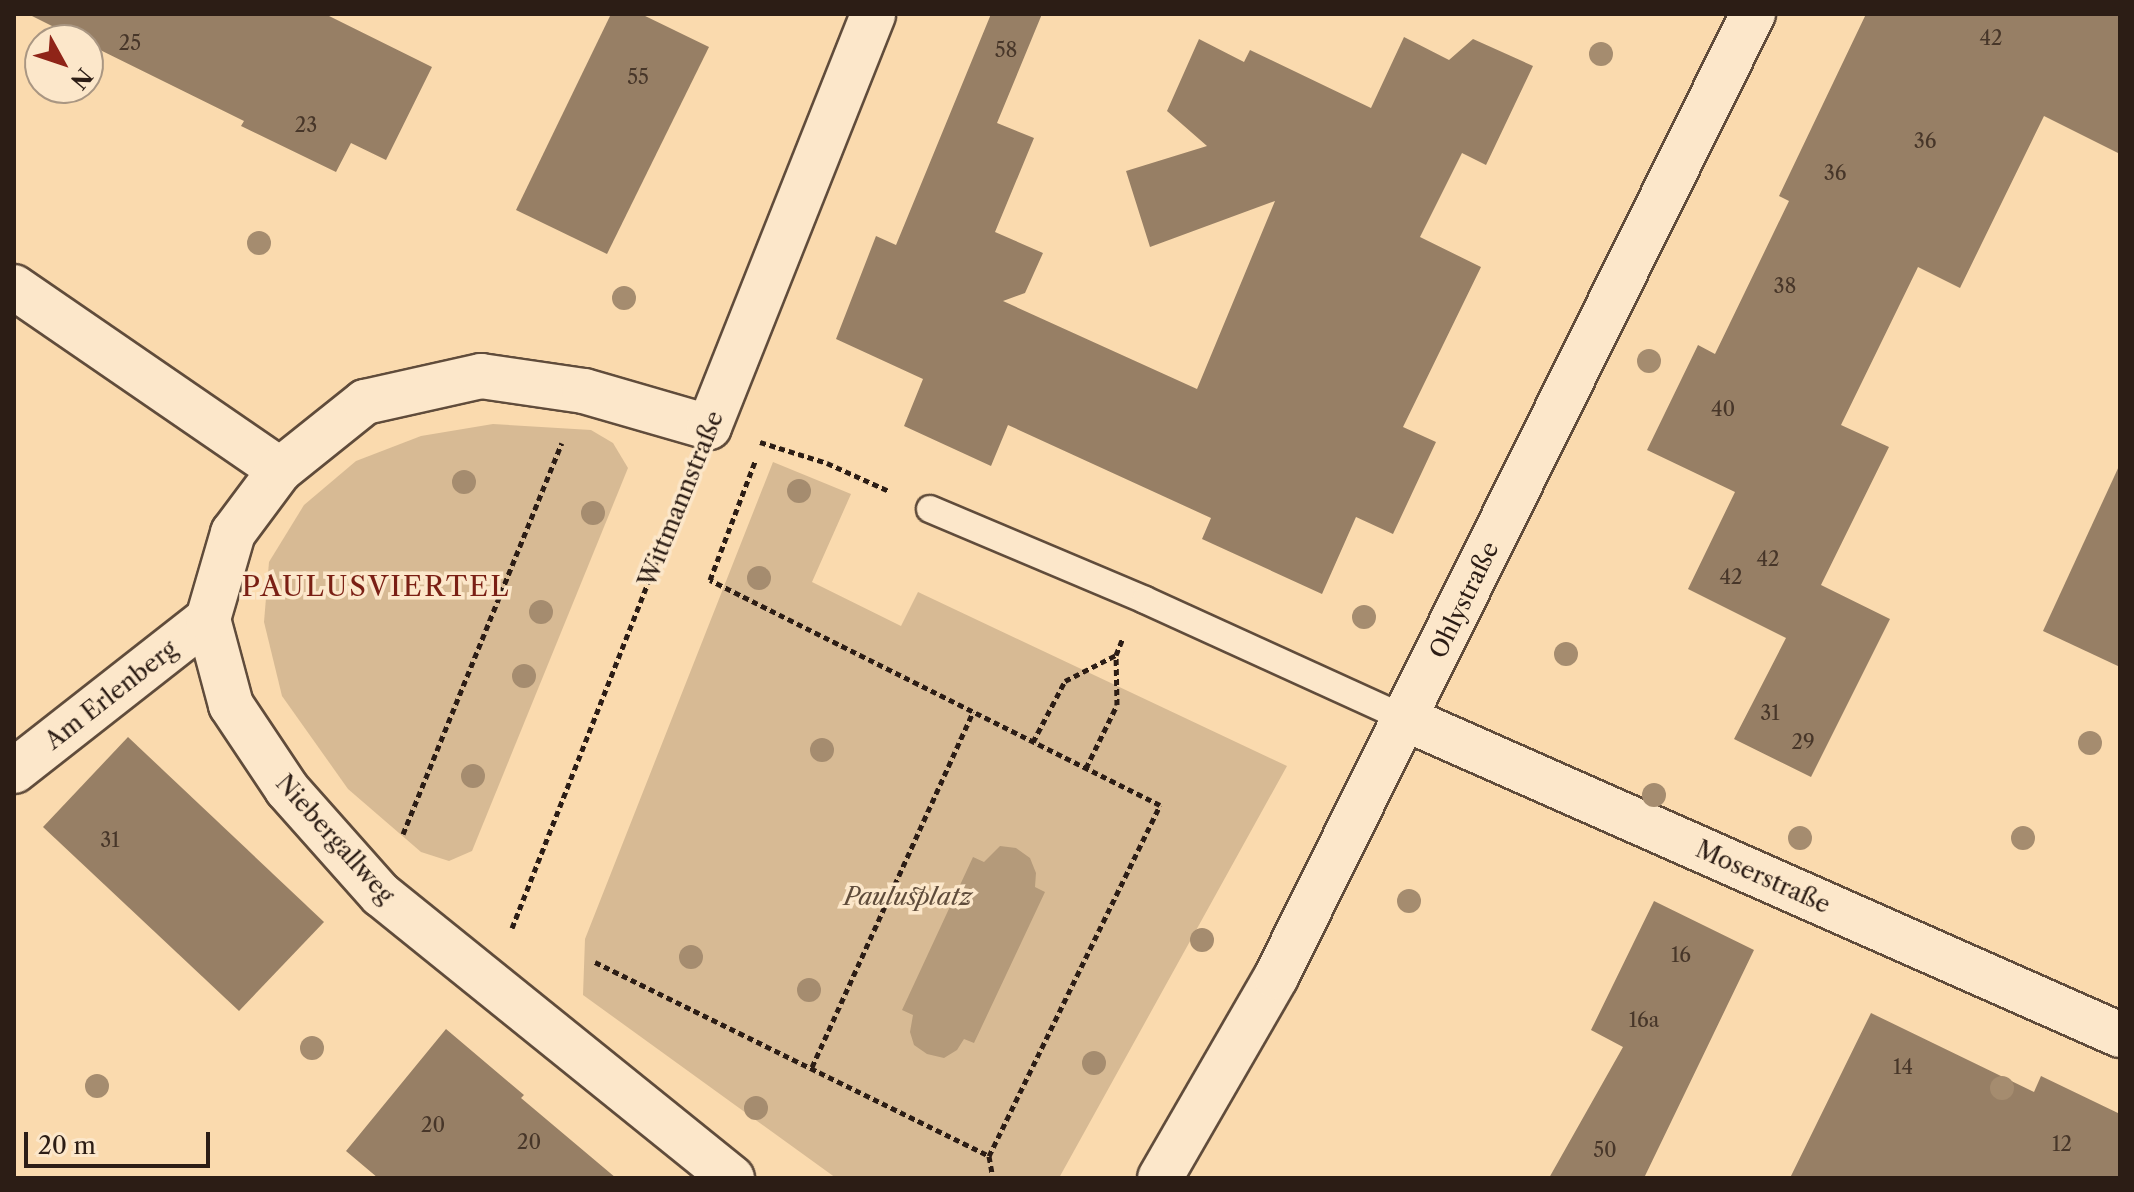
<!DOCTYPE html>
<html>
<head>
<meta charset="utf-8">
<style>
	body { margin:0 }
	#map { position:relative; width:2134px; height:1192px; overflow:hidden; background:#fadaae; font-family:"Libre Caslon Text",serif }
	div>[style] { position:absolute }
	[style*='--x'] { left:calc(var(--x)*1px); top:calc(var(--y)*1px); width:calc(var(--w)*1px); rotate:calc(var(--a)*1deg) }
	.green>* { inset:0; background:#d7ba94 }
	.water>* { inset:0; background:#b49a7a }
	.building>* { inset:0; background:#977f65 }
	.path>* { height:5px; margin-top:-2.5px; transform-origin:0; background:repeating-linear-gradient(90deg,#2c1d15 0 6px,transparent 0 10px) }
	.roads { filter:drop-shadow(2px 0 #604c3b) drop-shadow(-2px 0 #604c3b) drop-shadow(0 2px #604c3b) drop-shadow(0 -2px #604c3b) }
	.service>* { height:26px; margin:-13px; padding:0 13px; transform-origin:13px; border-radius:13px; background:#fce7ca }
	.minor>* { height:44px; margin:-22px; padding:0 22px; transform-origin:22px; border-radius:22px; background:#fce7ca }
	.trees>* { width:24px; height:24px; margin:-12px; border-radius:50%; background:#a58c6f }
	span { translate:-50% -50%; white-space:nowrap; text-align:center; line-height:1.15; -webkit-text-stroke:7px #fce7ca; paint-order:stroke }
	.number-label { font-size:20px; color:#473629 }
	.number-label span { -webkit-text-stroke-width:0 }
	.street-label { font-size:24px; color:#2c1d15 }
	.park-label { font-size:24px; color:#5f4c3b; font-style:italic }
	.quarter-label { font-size:28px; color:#7a1f14; letter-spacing:2px }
	.frame { position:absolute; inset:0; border:16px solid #2c1d15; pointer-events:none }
	.north { position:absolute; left:24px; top:24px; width:80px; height:80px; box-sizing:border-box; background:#fce7ca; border:2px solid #a99682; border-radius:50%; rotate:130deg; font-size:22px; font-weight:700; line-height:32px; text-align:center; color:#2c1d15 }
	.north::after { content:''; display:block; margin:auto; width:28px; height:36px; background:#8f2418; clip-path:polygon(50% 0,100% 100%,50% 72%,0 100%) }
	.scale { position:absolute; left:24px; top:1132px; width:186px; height:36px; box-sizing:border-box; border:4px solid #2c1d15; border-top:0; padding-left:10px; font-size:24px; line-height:28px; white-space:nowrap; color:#2c1d15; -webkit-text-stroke:6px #fce7ca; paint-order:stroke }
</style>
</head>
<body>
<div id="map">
	<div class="green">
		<div style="clip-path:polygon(493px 424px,591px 430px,613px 443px,628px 468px,472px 851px,449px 861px,421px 852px,348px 789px,282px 696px,264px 622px,269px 562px,304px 505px,356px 461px,421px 436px)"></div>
		<div style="clip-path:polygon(773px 462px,851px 494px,812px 582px,901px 626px,918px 592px,1287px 766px,1059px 1178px,836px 1178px,583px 995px,585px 939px)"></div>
	</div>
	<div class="water">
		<div style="clip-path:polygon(1000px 846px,1016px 848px,1030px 858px,1036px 873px,1035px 887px,1045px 892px,974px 1043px,964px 1039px,957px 1050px,944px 1058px,927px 1054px,914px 1045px,910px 1032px,913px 1015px,902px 1010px,973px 857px,984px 862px)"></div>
	</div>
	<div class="building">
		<div style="clip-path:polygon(28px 14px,325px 14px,432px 67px,386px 160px,351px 143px,336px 172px,241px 126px,244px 121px,88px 44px,88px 40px,80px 40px)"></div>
		<div style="clip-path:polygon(611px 14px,641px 14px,709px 47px,607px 254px,516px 210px)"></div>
		<div style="clip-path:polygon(991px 14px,1042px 14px,997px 123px,1034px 138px,995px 232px,1043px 253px,1025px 293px,1003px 301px,1197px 389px,1275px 201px,1150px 247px,1126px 171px,1207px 146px,1167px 111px,1199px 39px,1244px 62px,1250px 50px,1371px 108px,1404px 37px,1449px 60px,1473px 39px,1533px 66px,1486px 165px,1462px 153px,1420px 237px,1481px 267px,1403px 427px,1436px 442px,1393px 534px,1356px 517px,1322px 594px,1202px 539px,1211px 518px,1008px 425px,991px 466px,904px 426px,923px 379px,836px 339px,876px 236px,896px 245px)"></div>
		<div style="clip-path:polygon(1866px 14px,2120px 14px,2120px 154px,2044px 116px,1960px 288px,1918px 267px,1841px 425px,1889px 447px,1821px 585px,1890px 619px,1811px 777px,1734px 739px,1786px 638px,1688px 589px,1735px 492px,1647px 450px,1698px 345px,1715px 354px,1789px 201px,1779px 196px)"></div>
		<div style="clip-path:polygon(2120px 464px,2120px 667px,2043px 631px)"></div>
		<div style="clip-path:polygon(128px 737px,324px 922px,239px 1011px,43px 827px)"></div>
		<div style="clip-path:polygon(1654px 901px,1754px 950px,1644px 1178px,1549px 1178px,1623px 1047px,1591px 1030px)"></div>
		<div style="clip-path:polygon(1871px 1013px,2034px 1092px,2041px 1076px,2120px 1114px,2120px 1178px,1790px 1178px)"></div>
		<div style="clip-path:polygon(446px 1029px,524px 1095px,521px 1098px,616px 1178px,378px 1178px,346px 1151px)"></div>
	</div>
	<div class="path">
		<div style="--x:760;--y:442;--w:70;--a:17.4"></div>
		<div style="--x:827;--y:463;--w:68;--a:24.3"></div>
		<div style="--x:1033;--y:742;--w:69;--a:-62.3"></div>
		<div style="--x:1065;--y:681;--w:57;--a:-27"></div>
		<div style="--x:1086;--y:768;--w:70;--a:-63.8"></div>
		<div style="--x:1117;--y:705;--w:50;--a:-91.1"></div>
		<div style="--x:1116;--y:655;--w:18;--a:-68"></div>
		<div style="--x:403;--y:834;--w:422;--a:-67.9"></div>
		<div style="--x:512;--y:928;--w:486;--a:-68.5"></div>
		<div style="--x:595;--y:962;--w:439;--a:26.2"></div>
		<div style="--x:989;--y:1156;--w:390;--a:-64"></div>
		<div style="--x:1160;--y:805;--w:503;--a:-153.43"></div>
		<div style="--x:710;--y:580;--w:129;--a:-69.2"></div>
		<div style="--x:812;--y:1067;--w:390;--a:-65.6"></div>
		<div style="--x:989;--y:1156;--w:22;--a:80"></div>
	</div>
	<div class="roads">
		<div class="service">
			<div style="--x:930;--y:509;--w:233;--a:22.9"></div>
			<div style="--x:1145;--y:600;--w:287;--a:24.5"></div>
		</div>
		<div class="minor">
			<div style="--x:14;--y:287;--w:323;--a:34.5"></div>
			<div style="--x:1406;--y:719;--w:781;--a:23.87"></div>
			<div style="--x:14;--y:771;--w:246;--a:-38.1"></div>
			<div style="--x:732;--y:1178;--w:451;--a:-141.1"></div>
			<div style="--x:381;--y:895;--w:142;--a:-131.6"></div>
			<div style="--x:287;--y:789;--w:101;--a:-123.7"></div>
			<div style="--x:231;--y:705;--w:89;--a:-105"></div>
			<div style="--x:208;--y:619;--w:90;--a:-73.8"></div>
			<div style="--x:233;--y:533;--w:79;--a:-53.3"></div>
			<div style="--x:280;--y:470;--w:109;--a:-38.7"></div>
			<div style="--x:365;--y:402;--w:119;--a:-12.6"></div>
			<div style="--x:481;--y:376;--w:104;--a:8.3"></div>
			<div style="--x:584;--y:391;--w:130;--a:16.1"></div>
			<div style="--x:709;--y:427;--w:444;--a:-68.3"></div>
			<div style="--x:1160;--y:1178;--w:232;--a:-60"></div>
			<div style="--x:1276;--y:977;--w:1075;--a:-63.65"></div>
		</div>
	</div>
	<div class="trees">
		<div style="left:1601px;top:54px"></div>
		<div style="left:259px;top:243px"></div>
		<div style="left:624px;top:298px"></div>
		<div style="left:1649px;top:361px"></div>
		<div style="left:464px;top:482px"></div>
		<div style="left:799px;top:491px"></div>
		<div style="left:593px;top:513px"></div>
		<div style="left:759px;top:578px"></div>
		<div style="left:541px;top:612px"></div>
		<div style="left:1364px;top:617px"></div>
		<div style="left:1566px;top:654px"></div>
		<div style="left:524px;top:676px"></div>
		<div style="left:2090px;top:743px"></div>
		<div style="left:822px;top:750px"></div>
		<div style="left:473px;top:776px"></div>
		<div style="left:1654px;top:795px"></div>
		<div style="left:1800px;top:838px"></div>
		<div style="left:2023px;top:838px"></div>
		<div style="left:1409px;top:901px"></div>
		<div style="left:1202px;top:940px"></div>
		<div style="left:691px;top:957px"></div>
		<div style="left:809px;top:990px"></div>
		<div style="left:312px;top:1048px"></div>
		<div style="left:1094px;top:1063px"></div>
		<div style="left:97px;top:1086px"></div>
		<div style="left:2002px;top:1088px"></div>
		<div style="left:756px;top:1108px"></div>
	</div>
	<div class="number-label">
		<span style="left:1991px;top:38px">42</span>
		<span style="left:130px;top:43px">25</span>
		<span style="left:1006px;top:50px">58</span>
		<span style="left:638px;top:77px">55</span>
		<span style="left:306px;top:125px">23</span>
		<span style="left:1925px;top:141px">36</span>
		<span style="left:1835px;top:173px">36</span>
		<span style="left:1785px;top:286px">38</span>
		<span style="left:1723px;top:409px">40</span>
		<span style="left:1768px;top:559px">42</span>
		<span style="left:1731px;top:577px">42</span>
		<span style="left:1770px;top:713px">31</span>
		<span style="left:1803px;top:742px">29</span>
		<span style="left:110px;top:840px">31</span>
		<span style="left:1681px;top:955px">16</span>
		<span style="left:1644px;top:1020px">16a</span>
		<span style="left:1903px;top:1067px">14</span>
		<span style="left:433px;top:1125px">20</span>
		<span style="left:529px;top:1142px">20</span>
		<span style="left:2062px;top:1144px">12</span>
		<span style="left:1605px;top:1150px">50</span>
	</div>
	<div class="street-label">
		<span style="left:681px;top:499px;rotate:-68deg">Wittmannstraße</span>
		<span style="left:1464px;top:600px;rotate:-64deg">Ohlystraße</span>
		<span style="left:111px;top:695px;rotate:-38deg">Am Erlenberg</span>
		<span style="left:335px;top:839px;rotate:48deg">Niebergallweg</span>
		<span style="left:1763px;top:877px;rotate:24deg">Moserstraße</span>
	</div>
	<div class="park-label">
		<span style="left:908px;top:897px">Paulusplatz</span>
	</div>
	<div class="quarter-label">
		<span style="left:376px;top:586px">PAULUSVIERTEL</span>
	</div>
	<div class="frame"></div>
	<div class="north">N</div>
	<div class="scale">20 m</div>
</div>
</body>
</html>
